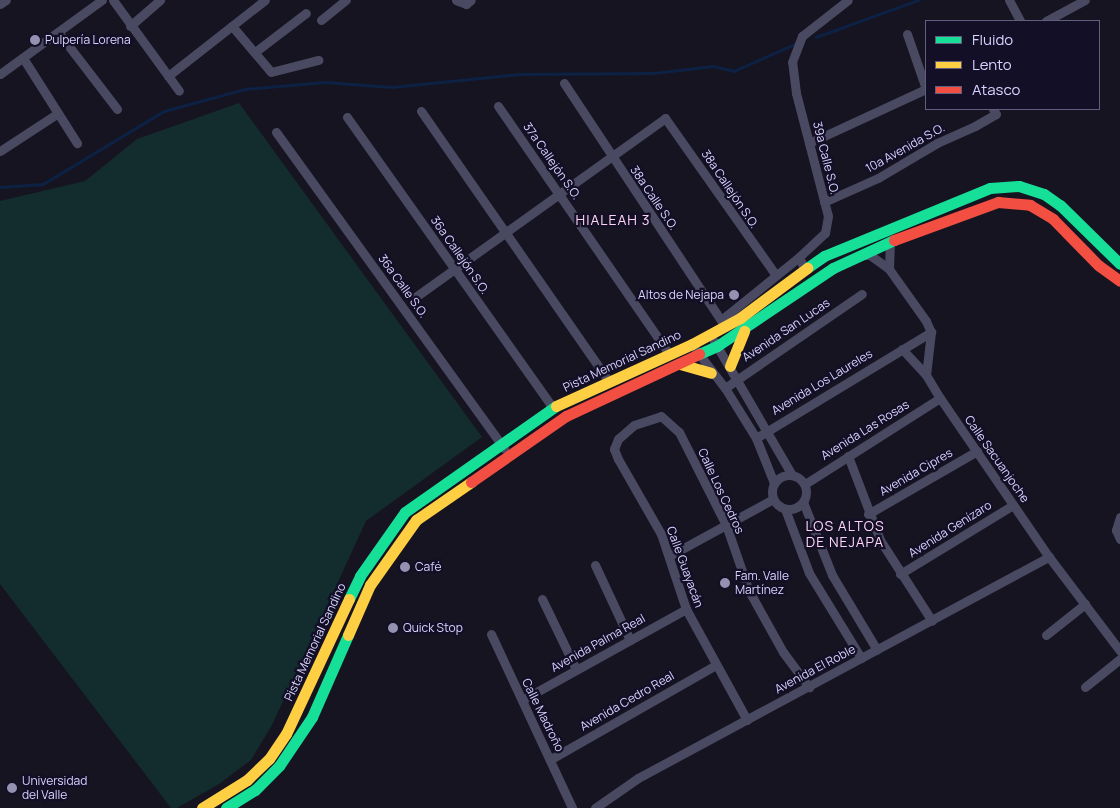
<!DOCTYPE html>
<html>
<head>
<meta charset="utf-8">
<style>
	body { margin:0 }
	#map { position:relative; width:1120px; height:808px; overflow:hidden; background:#161421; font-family:Manrope,sans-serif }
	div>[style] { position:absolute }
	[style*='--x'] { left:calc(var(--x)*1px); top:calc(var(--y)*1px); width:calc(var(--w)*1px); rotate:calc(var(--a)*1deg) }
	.green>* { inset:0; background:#132c2d }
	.stream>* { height:2.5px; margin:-1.25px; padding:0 1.25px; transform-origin:1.25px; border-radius:1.25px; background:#0d2144 }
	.street>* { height:9px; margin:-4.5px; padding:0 4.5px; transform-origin:4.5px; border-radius:4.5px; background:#4a4962 }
	.street>.ring { margin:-4.5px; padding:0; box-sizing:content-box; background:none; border:9px solid #4a4962; border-radius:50% }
	.fast>* { height:11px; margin:-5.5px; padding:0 5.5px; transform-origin:5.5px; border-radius:5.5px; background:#16e098 }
	.slow>* { height:11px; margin:-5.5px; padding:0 5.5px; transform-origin:5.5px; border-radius:5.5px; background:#ffcf43 }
	.jam>* { height:11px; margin:-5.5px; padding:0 5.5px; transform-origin:5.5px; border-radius:5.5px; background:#f24e42 }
	.dots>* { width:14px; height:14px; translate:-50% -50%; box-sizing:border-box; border:2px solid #130f26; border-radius:50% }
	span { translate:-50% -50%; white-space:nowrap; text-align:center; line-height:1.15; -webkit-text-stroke:4.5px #130f26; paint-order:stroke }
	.poi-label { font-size:12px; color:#d9d4ff }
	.left { translate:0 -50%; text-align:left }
	.right { translate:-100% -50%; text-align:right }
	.street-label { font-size:12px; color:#d9d4ff }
	.neighbourhood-label { font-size:14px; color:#ffd6f0; letter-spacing:1px }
	.legend { position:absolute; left:925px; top:20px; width:175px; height:90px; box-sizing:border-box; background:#130f26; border:1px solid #625e7d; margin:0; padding:6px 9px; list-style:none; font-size:15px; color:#d9d4ff }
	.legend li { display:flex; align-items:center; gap:10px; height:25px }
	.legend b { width:25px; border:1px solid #625e7d }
</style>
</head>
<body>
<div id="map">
	<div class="green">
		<div style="clip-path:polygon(239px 103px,482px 437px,366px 521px,272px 725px,251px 760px,219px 784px,177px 808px,171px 808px,0 584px,0 201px,85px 181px,137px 139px)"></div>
	</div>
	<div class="stream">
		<div style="--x:816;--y:37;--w:109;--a:-19.9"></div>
		<div style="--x:0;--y:187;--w:43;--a:-4"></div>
		<div style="--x:43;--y:184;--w:141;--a:-31.1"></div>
		<div style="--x:164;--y:111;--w:84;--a:-15.2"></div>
		<div style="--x:245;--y:89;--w:80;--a:-5"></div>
		<div style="--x:325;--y:82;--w:67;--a:4.3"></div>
		<div style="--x:392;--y:87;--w:129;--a:-5.8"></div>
		<div style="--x:520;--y:74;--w:134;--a:-0.4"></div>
		<div style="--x:654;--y:73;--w:59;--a:-6.8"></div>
		<div style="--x:713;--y:66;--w:22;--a:13"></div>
		<div style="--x:734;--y:71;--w:67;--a:-23.9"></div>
	</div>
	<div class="street">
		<div style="--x:113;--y:0;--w:112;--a:54"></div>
		<div style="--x:456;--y:0;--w:11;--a:22"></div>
		<div style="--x:466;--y:4;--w:6;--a:-39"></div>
		<div style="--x:1009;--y:0;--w:24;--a:62"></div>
		<div style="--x:0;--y:4;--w:7;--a:-34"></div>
		<div style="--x:321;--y:20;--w:32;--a:-39"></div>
		<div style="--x:1046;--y:21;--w:44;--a:-28.3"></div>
		<div style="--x:130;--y:26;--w:40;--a:-41"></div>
		<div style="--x:232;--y:26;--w:60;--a:49.7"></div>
		<div style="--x:271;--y:72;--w:49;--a:-14.3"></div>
		<div style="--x:58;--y:32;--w:97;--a:52.5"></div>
		<div style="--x:907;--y:34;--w:58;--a:70.9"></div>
		<div style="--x:255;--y:52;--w:64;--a:-37.4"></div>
		<div style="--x:23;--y:58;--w:101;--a:57.6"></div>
		<div style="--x:0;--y:74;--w:126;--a:-36"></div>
		<div style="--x:168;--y:76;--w:123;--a:-38.1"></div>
		<div style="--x:564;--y:83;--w:291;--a:56.5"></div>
		<div style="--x:498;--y:106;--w:301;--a:55.4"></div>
		<div style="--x:421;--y:111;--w:328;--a:55.2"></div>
		<div style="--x:347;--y:117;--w:357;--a:54.7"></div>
		<div style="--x:276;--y:132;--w:390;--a:54.2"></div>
		<div style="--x:809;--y:143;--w:129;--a:-24.8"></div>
		<div style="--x:0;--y:151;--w:69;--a:-33.2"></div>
		<div style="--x:824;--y:202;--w:59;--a:-24"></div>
		<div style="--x:878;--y:178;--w:69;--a:-30.7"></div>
		<div style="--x:937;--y:143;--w:42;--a:-24.1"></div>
		<div style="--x:975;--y:126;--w:24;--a:-30"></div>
		<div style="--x:996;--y:114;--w:6;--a:-121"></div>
		<div style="--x:860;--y:255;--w:10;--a:0"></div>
		<div style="--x:870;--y:255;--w:24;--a:36"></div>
		<div style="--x:889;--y:269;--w:64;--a:54.6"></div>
		<div style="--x:926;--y:321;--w:12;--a:66"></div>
		<div style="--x:931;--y:332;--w:43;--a:96.6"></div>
		<div style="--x:926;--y:375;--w:27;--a:59"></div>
		<div style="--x:940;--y:398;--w:193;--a:55.6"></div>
		<div style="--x:1049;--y:557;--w:118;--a:52.9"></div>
		<div style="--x:889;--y:269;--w:27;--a:-88"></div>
		<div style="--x:805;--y:270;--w:14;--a:-115"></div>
		<div style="--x:799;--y:257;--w:35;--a:-43"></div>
		<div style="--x:825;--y:233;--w:17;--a:-80"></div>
		<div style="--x:828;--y:216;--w:127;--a:-104.6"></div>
		<div style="--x:796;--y:93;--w:31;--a:-97"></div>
		<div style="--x:792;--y:62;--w:28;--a:-69"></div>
		<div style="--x:802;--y:36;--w:58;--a:-38"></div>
		<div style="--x:414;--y:298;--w:309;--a:-35.6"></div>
		<div style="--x:665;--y:118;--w:191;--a:54.8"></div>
		<div style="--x:721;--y:320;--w:100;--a:-38.9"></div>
		<div style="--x:714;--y:341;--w:155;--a:59.8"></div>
		<div style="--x:902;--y:349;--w:35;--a:47"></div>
		<div style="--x:696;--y:350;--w:48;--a:52.7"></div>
		<div style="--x:725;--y:388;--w:59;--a:58.2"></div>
		<div style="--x:756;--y:438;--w:48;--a:68.2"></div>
		<div style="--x:725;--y:388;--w:166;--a:-34.5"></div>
		<div style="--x:756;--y:438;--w:205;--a:-31.2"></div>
		<div style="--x:848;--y:456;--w:90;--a:69.1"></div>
		<div style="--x:880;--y:540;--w:96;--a:57.3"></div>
		<div class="ring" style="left:772px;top:475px;width:25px;height:25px"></div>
		<div style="--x:805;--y:484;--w:160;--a:-32.5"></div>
		<div style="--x:803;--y:502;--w:79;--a:68.3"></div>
		<div style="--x:832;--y:575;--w:87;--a:59"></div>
		<div style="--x:785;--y:509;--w:68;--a:69.4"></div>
		<div style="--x:809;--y:573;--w:100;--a:58.5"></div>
		<div style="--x:868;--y:514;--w:126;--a:-30"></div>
		<div style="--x:1120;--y:517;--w:14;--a:107"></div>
		<div style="--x:1116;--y:530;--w:10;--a:66"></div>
		<div style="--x:669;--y:556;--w:119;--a:-28.7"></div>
		<div style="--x:595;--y:565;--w:83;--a:65"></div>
		<div style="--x:900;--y:574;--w:132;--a:-31.4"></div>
		<div style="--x:542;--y:599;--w:78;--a:64.1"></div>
		<div style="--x:491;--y:634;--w:192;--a:65"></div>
		<div style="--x:1046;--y:635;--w:50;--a:-38.5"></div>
		<div style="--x:1085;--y:687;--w:45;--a:-38.7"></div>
		<div style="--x:522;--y:700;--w:188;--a:-29"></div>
		<div style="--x:747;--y:720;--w:127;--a:-118.8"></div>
		<div style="--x:686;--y:609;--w:79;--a:-108.4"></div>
		<div style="--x:661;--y:534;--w:86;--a:-119.8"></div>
		<div style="--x:618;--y:459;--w:11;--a:-112"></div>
		<div style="--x:614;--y:449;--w:11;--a:-68"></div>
		<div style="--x:618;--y:439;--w:21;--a:-41"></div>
		<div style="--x:634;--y:425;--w:28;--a:-18"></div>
		<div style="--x:661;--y:416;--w:24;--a:42"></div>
		<div style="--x:679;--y:432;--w:104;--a:63.2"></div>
		<div style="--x:726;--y:525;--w:70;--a:70.8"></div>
		<div style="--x:749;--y:591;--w:70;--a:60.9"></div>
		<div style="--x:783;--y:652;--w:44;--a:53.4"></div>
		<div style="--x:551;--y:759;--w:190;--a:-29.7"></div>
		<div style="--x:595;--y:808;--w:52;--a:-34.9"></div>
		<div style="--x:638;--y:778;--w:467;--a:-28.3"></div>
	</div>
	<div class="fast">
		<div style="--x:807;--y:268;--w:21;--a:-35"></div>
		<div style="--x:824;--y:256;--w:179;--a:-22.3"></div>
		<div style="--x:990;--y:188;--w:29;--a:-4"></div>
		<div style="--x:1019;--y:186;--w:26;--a:18"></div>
		<div style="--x:1044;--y:194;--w:19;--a:35"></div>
		<div style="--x:1060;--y:205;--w:84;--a:44.5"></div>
		<div style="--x:699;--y:354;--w:20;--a:-24"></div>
		<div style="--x:717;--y:346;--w:140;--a:-33.9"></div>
		<div style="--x:833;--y:268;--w:67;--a:-24.7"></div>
		<div style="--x:349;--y:599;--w:25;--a:-64"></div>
		<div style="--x:360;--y:576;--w:78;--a:-54.9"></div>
		<div style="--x:405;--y:512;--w:184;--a:-35.1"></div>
		<div style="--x:226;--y:808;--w:34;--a:-32"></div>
		<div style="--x:255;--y:790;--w:34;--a:-45"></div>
		<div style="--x:279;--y:766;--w:59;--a:-56"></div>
		<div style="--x:312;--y:717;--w:90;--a:-66.3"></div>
	</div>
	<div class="slow">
		<div style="--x:680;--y:364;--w:32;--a:16"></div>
		<div style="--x:730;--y:366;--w:38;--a:-68"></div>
		<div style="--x:556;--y:406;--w:149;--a:-24.5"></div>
		<div style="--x:692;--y:344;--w:55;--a:-28.4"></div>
		<div style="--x:740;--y:318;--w:84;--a:-36.7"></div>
		<div style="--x:348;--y:635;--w:55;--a:-66.3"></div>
		<div style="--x:370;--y:585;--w:80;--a:-54.7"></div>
		<div style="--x:416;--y:520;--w:67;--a:-34.6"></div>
		<div style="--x:202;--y:808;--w:53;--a:-31.9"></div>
		<div style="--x:247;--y:780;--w:30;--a:-44"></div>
		<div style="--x:269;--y:759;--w:30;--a:-56"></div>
		<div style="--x:286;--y:734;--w:149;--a:-65"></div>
	</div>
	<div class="jam">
		<div style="--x:894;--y:240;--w:111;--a:-20.1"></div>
		<div style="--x:998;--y:202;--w:32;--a:5"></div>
		<div style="--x:1030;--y:205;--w:27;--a:31"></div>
		<div style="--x:1053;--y:219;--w:64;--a:45.6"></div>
		<div style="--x:1098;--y:265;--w:27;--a:36"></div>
		<div style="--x:471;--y:482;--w:116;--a:-34.8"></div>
		<div style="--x:566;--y:416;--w:147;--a:-25"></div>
	</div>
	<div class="dots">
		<div style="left:35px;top:40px;background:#9591b1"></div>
		<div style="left:734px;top:295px;background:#9591b1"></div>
		<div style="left:405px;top:567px;background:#9591b1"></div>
		<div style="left:725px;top:583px;background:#9591b1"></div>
		<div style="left:393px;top:628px;background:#9591b1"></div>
		<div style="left:12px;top:788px;background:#9591b1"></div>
	</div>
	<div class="poi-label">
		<span class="left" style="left:45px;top:40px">Pulpería Lorena</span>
		<span class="right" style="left:724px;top:295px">Altos de Nejapa</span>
		<span class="left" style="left:415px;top:567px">Café</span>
		<span class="left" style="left:735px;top:583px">Fam. Valle<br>Martínez</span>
		<span class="left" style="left:403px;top:628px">Quick Stop</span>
		<span class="left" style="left:22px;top:788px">Universidad<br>del Valle</span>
	</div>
	<div class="street-label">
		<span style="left:905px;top:148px;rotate:-29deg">10a Avenida S.O.</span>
		<span style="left:826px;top:158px;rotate:76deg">39a Calle S.O.</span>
		<span style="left:552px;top:161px;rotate:55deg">37a Callejón S.O.</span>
		<span style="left:730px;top:189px;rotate:56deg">38a Callejón S.O.</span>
		<span style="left:654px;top:198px;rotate:56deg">38a Calle S.O.</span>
		<span style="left:460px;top:255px;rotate:55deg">36a Callejón S.O.</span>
		<span style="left:403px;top:286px;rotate:54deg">36a Calle S.O.</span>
		<span style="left:786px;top:330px;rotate:-34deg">Avenida San Lucas</span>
		<span style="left:622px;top:361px;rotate:-25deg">Pista Memorial Sandino</span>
		<span style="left:822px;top:382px;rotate:-31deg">Avenida Los Laureles</span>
		<span style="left:865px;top:430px;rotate:-32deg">Avenida Las Rosas</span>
		<span style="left:997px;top:459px;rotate:55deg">Calle Sacuanjoche</span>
		<span style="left:916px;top:472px;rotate:-30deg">Avenida Cipres</span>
		<span style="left:721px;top:491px;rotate:65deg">Calle Los Cedros</span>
		<span style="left:950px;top:529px;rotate:-32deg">Avenida Genízaro</span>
		<span style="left:685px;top:567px;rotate:70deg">Calle Guayacán</span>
		<span style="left:315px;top:642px;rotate:-65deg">Pista Memorial Sandino</span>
		<span style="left:598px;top:643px;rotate:-29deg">Avenida Palma Real</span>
		<span style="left:815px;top:669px;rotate:-28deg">Avenida El Roble</span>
		<span style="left:627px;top:701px;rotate:-30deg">Avenida Cedro Real</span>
		<span style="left:543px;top:715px;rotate:64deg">Calle Madroño</span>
	</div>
	<div class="neighbourhood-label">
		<span style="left:613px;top:220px">HIALEAH 3</span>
		<span style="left:845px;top:534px">LOS ALTOS<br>DE NEJAPA</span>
	</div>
	<ul class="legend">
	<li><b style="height:6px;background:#16e098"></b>Fluido</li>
	<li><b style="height:6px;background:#ffcf43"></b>Lento</li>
	<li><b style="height:6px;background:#f24e42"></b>Atasco</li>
	</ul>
</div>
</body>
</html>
